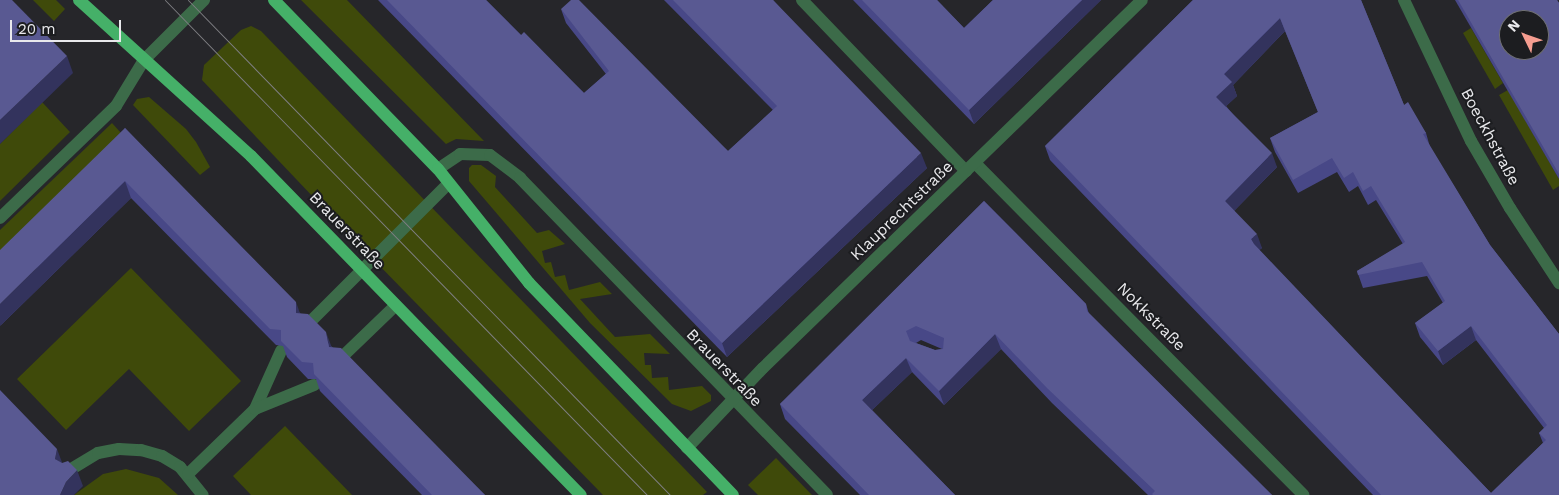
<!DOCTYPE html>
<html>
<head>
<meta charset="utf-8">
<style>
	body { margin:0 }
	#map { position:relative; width:1559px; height:495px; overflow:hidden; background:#26262a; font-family:"Work Sans",sans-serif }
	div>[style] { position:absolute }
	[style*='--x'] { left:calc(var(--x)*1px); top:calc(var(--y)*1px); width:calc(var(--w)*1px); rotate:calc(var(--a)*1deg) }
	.green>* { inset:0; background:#3f4a0a }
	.minor>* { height:12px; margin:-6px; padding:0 6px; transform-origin:6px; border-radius:6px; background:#3c6b49 }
	.major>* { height:12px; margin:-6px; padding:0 6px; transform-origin:6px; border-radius:6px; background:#45b068 }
	.tram>* { height:1px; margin:-0.5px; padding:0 0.5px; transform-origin:0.5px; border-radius:0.5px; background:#7e7e82 }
	.wall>* { inset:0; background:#484887 }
	.shaded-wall>* { inset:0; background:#33335d }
	.building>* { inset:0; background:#595992 }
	span { translate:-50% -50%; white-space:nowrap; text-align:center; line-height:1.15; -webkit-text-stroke:4px #1c1d20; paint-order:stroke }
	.street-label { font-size:16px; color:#e9e9ec }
	.north { position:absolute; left:1499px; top:10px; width:50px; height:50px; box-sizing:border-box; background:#1c1d20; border:1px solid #6e6f72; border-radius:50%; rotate:312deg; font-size:14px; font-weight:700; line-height:20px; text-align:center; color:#e9e9ec }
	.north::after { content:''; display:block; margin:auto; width:18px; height:22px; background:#f59d90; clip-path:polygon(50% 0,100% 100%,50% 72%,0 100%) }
	.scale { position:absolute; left:10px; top:20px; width:111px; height:22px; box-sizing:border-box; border:2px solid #e9e9ec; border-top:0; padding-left:6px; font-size:15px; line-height:18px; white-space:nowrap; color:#e9e9ec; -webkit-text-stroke:4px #1c1d20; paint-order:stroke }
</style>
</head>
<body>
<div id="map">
	<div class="green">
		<div style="clip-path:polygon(33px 0,56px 0,65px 9px,54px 21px)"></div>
		<div style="clip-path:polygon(301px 0,347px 0,484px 141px,456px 139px,446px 144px)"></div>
		<div style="clip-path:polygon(251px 26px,261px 31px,707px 492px,703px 495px,603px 495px,334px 219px,202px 80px,204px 65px,241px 30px)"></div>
		<div style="clip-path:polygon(1471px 28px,1503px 83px,1495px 89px,1463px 33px)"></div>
		<div style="clip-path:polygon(1508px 90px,1559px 179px,1559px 186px,1553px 190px,1499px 95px)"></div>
		<div style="clip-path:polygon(149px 97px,186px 129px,196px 142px,210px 167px,200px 175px,133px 105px,137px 99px)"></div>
		<div style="clip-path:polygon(42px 102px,70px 132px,0 201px,0 144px)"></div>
		<div style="clip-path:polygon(112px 123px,131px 144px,0 272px,0 230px)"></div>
		<div style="clip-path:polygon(472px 165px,481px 165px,496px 176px,495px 187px,537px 233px,549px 230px,565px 244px,542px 251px,545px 263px,551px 262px,555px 277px,565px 275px,569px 290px,600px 282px,612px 294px,580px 299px,615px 337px,650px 334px,670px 354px,644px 353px,645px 365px,651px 365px,652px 378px,668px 377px,669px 390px,702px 386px,711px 395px,711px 401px,691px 411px,672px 404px,590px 323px,469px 181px,469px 168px)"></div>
		<div style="clip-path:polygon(131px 268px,241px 381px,189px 431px,129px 369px,66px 430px,17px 379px)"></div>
		<div style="clip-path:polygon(285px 426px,352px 495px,251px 495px,233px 476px)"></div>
		<div style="clip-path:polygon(776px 458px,812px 495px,758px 495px,748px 485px)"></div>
		<div style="clip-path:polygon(126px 469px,159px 478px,178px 495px,74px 495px,103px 474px)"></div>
	</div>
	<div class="minor">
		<div style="--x:802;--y:0;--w:237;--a:46.2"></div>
		<div style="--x:1404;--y:0;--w:156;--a:64.6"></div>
		<div style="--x:1471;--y:141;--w:78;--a:59.8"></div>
		<div style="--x:1510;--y:208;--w:90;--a:56.8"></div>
		<div style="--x:975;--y:163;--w:467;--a:45.3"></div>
		<div style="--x:438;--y:169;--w:27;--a:-34"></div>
		<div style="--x:460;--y:154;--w:30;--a:2"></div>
		<div style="--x:490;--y:155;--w:38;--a:37"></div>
		<div style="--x:520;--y:178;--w:441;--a:45.9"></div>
		<div style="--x:0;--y:218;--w:161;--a:-44"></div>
		<div style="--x:116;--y:106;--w:54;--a:-58.7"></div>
		<div style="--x:144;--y:60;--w:85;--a:-45"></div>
		<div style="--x:308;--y:324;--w:199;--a:-45"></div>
		<div style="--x:341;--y:358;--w:76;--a:-43.9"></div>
		<div style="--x:255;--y:409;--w:64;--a:-65.9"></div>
		<div style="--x:687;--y:448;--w:110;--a:-46.5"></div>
		<div style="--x:763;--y:368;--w:528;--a:-44.16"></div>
		<div style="--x:68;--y:471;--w:35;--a:-31"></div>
		<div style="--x:98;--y:453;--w:21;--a:-11"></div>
		<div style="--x:119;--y:449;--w:22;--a:3"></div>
		<div style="--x:141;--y:450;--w:22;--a:16"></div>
		<div style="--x:162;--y:456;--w:21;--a:31"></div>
		<div style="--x:180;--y:467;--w:36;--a:51"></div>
		<div style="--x:188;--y:474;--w:93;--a:-44.1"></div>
		<div style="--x:255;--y:409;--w:64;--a:-22.1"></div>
	</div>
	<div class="major">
		<div style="--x:79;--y:0;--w:232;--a:42.2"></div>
		<div style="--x:251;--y:156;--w:473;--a:45.8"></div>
		<div style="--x:274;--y:0;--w:235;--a:45.9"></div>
		<div style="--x:438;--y:169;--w:146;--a:51.4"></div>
		<div style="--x:529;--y:283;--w:294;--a:46.1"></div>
	</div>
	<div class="tram">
		<div style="--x:165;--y:0;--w:691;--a:45.76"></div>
		<div style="--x:188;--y:0;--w:691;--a:45.76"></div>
	</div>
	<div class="wall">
		<div style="clip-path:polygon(378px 0,486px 0,521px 35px,584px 93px,606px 74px,566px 23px,561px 9px,728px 151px,773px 110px,664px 0,773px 0,927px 168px,727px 357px)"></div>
		<div style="clip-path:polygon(853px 0,937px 0,964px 28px,993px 0,1101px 0,974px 124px)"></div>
		<div style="clip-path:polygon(evenodd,1193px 0,1361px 0,1404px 105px,1426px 133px,1430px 147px,1490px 245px,1559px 334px,1559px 495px,1373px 495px,1050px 160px,1045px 146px,1193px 0,1285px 31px,1318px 112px,1270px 138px,1275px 152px,1298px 193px,1337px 172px,1349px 192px,1358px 186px,1368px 205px,1376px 200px,1403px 244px,1357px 271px,1363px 288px,1427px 276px,1443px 303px,1415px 323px,1420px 337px,1443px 365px,1476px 340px,1544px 428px,1539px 433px,1543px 443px,1491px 493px,1259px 250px,1262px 248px,1234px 211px,1277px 167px,1226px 106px,1237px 96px,1233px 85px,1285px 31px)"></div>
		<div style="clip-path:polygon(1455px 0,1557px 0,1559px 3px,1559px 179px)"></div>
		<div style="clip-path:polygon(125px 128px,332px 347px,485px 495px,422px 495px,320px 391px,316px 379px,308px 379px,287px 357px,283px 346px,276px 345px,131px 198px,0 326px)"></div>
		<div style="clip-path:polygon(evenodd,984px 201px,1086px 304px,1089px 314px,1272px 495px,1148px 495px,1052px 403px,1001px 349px,944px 405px,912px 372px,872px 410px,955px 495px,860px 495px,785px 419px,780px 404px,984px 201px,921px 340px,942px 349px,935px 350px,916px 343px,921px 340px)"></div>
	</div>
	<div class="shaded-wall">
		<div style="clip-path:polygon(1082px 0,1101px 0,974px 124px,969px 110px)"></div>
		<div style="clip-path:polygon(1280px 18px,1285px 31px,1233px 85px,1237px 96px,1221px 111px,1216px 97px,1224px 74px)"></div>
		<div style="clip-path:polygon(67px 56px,73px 73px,0 144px,0 120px)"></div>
		<div style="clip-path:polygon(921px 153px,927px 168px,727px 357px,722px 343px)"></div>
		<div style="clip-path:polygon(1272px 153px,1277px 167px,1230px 215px,1225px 201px)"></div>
		<div style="clip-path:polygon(125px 181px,131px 198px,0 326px,0 304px)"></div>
		<div style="clip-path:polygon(1257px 234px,1262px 248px,1256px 253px,1251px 239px)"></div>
		<div style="clip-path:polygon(296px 302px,302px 319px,296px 313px)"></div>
		<div style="clip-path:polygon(1471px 326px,1476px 340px,1443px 365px,1438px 351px)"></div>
		<div style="clip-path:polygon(326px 332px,332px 348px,329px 347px)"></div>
		<div style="clip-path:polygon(995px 334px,1001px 349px,944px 405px,939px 391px)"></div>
		<div style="clip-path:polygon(906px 358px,912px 372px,867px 415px,862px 400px)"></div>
		<div style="clip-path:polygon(57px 449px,63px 465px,55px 459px)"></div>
		<div style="clip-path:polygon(77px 470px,83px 486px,74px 495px,60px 495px,66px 482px)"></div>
	</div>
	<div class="building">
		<div style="clip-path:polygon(0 0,12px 0,67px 56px,0 120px)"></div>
		<div style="clip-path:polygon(387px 0,486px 0,521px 35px,524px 32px,584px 93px,609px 71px,561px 9px,571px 0,579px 0,728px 151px,777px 106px,673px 0,773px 0,921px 153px,722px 343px)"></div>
		<div style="clip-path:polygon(862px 0,937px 0,964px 28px,993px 0,1082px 0,969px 110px)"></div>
		<div style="clip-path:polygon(evenodd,1193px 0,1361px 0,1404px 105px,1408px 102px,1426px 133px,1423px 134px,1490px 245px,1559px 334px,1559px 495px,1381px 495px,1045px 146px,1193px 0,1280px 18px,1318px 112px,1270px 138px,1293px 180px,1332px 158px,1344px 178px,1353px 172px,1363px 191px,1371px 186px,1405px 242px,1357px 271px,1358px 275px,1422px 262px,1445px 301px,1415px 323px,1438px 351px,1471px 326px,1547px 425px,1539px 433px,1546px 440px,1491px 493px,1254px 244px,1251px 239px,1257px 234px,1225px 201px,1272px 153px,1216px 97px,1232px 82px,1224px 74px,1280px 18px)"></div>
		<div style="clip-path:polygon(evenodd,1458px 0,1557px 0,1559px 3px,1559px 174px,1458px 0,1509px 20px,1539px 20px,1539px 50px,1509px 50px,1509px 20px)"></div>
		<div style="clip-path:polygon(125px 128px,296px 302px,296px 313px,308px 314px,326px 332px,329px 347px,341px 348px,485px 495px,432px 495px,314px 374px,313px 363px,302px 362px,281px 341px,281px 330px,270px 329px,125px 181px,0 304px,0 250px)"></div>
		<div style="clip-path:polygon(evenodd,984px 201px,1086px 304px,1087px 311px,1272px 495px,1153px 495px,1152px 494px,1155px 491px,1047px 388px,995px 334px,939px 391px,906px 358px,862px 400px,955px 495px,869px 495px,780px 404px,984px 201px,916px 326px,944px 338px,943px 349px,935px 350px,910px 341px,906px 331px,916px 326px)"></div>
		<div style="clip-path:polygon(0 390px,57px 449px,55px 459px,62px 463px,68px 461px,77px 470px,66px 482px,60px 495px,0 495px)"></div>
	</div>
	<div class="street-label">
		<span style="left:1490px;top:137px;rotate:62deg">Boeckhstraße</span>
		<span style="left:902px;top:211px;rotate:-44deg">Klauprechtstraße</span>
		<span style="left:347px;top:231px;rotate:46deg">Brauerstraße</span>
		<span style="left:1151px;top:317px;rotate:45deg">Nokkstraße</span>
		<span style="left:724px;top:368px;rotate:46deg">Brauerstraße</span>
	</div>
	<div class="north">N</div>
	<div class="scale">20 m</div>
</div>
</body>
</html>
